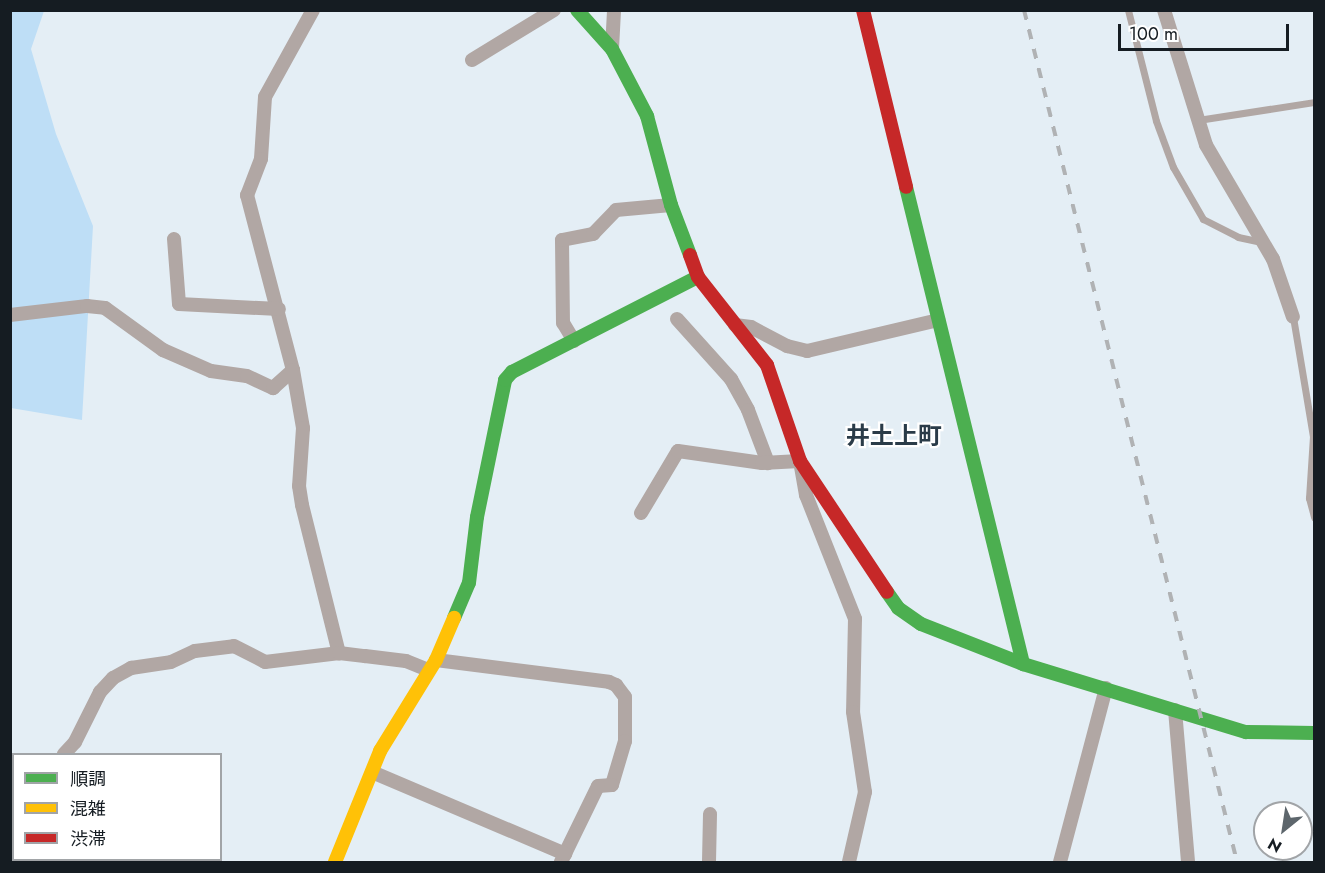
<!DOCTYPE html>
<html>
<head>
<meta charset="utf-8">
<style>
	body { margin:0 }
	#map { position:relative; width:1325px; height:873px; overflow:hidden; background:#e4eef5; font-family:Jost,"Noto Sans JP",sans-serif }
	div>[style] { position:absolute }
	[style*='--x'] { left:calc(var(--x)*1px); top:calc(var(--y)*1px); width:calc(var(--w)*1px); rotate:calc(var(--a)*1deg) }
	.green>* { inset:0; background:#bedef6 }
	.lane>* { height:7px; margin:-3.5px; padding:0 3.5px; transform-origin:3.5px; border-radius:3.5px; background:#b1a7a4 }
	.street>* { height:14px; margin:-7px; padding:0 7px; transform-origin:7px; border-radius:7px; background:#b1a7a4 }
	.fast>* { height:14px; margin:-7px; padding:0 7px; transform-origin:7px; border-radius:7px; background:#4caf50 }
	.slow>* { height:14px; margin:-7px; padding:0 7px; transform-origin:7px; border-radius:7px; background:#ffc107 }
	.jam>* { height:14px; margin:-7px; padding:0 7px; transform-origin:7px; border-radius:7px; background:#c62828 }
	.rail>* { height:4px; margin-top:-2px; transform-origin:0; background:repeating-linear-gradient(90deg,#b0b2b4 0 10px,transparent 0 20px) }
	span { translate:-50% -50%; white-space:nowrap; text-align:center; line-height:1.15; -webkit-text-stroke:4.5px #fff; paint-order:stroke }
	.quarter-label { font-size:24px; color:#2a3b48; font-weight:700 }
	.frame { position:absolute; inset:0; border:12px solid #151c22; pointer-events:none }
	.legend { position:absolute; left:12px; top:753px; width:210px; height:108px; box-sizing:border-box; background:#fff; border:2px solid #a1a4a7; margin:0; padding:8px 10px; list-style:none; font-size:18px; color:#151c22 }
	.legend li { display:flex; align-items:center; gap:12px; height:30px }
	.legend b { width:30px; border:2px solid #a1a4a7 }
	.north { position:absolute; left:1253px; top:801px; width:60px; height:60px; box-sizing:border-box; background:#fff; border:2px solid #a1a4a7; border-radius:50%; rotate:210deg; font-size:16px; font-weight:700; line-height:24px; text-align:center; color:#151c22 }
	.north::after { content:''; display:block; margin:auto; width:21px; height:27px; background:#5d666c; clip-path:polygon(50% 0,100% 100%,50% 72%,0 100%) }
	.scale { position:absolute; left:1118px; top:24px; width:171px; height:27px; box-sizing:border-box; border:3px solid #151c22; border-top:0; padding-left:8px; font-size:18px; line-height:21px; white-space:nowrap; color:#151c22; -webkit-text-stroke:4px #fff; paint-order:stroke }
</style>
</head>
<body>
<div id="map">
	<div class="green">
		<div style="clip-path:polygon(10px 11px,44px 11px,31px 49px,56px 134px,93px 226px,82px 420px,11px 408px)"></div>
	</div>
	<div class="lane">
		<div style="--x:1128;--y:10;--w:114;--a:75.8"></div>
		<div style="--x:1156;--y:121;--w:49;--a:69.7"></div>
		<div style="--x:1173;--y:167;--w:60;--a:60"></div>
		<div style="--x:1203;--y:219;--w:39;--a:27"></div>
		<div style="--x:1238;--y:237;--w:24;--a:12"></div>
		<div style="--x:1198;--y:120;--w:117;--a:-8.8"></div>
		<div style="--x:1293;--y:317;--w:121;--a:80.5"></div>
		<div style="--x:1313;--y:436;--w:62;--a:93.7"></div>
		<div style="--x:1309;--y:498;--w:20;--a:75"></div>
	</div>
	<div class="street">
		<div style="--x:313;--y:10;--w:99;--a:118.9"></div>
		<div style="--x:265;--y:97;--w:62;--a:93.7"></div>
		<div style="--x:261;--y:159;--w:39;--a:111"></div>
		<div style="--x:247;--y:195;--w:181;--a:75.3"></div>
		<div style="--x:293;--y:370;--w:59;--a:80.2"></div>
		<div style="--x:303;--y:428;--w:58;--a:93.9"></div>
		<div style="--x:299;--y:486;--w:19;--a:81"></div>
		<div style="--x:302;--y:505;--w:153;--a:76"></div>
		<div style="--x:1164;--y:10;--w:141;--a:72.7"></div>
		<div style="--x:1206;--y:145;--w:132;--a:59.6"></div>
		<div style="--x:1273;--y:259;--w:61;--a:71"></div>
		<div style="--x:612;--y:49;--w:39;--a:-87"></div>
		<div style="--x:472;--y:60;--w:96;--a:-31.4"></div>
		<div style="--x:174;--y:239;--w:65;--a:85.6"></div>
		<div style="--x:179;--y:304;--w:100;--a:2.9"></div>
		<div style="--x:10;--y:315;--w:78;--a:-6.7"></div>
		<div style="--x:87;--y:306;--w:18;--a:6"></div>
		<div style="--x:105;--y:308;--w:72;--a:35.9"></div>
		<div style="--x:163;--y:350;--w:52;--a:23.6"></div>
		<div style="--x:211;--y:371;--w:36;--a:8"></div>
		<div style="--x:247;--y:376;--w:29;--a:25"></div>
		<div style="--x:273;--y:388;--w:27;--a:-42"></div>
		<div style="--x:677;--y:319;--w:81;--a:48"></div>
		<div style="--x:731;--y:379;--w:35;--a:61"></div>
		<div style="--x:748;--y:410;--w:57;--a:69.3"></div>
		<div style="--x:735;--y:325;--w:16;--a:7"></div>
		<div style="--x:751;--y:327;--w:41;--a:27.8"></div>
		<div style="--x:787;--y:346;--w:21;--a:14"></div>
		<div style="--x:807;--y:351;--w:135;--a:-13.3"></div>
		<div style="--x:574;--y:341;--w:21;--a:-121"></div>
		<div style="--x:563;--y:323;--w:83;--a:-90.7"></div>
		<div style="--x:562;--y:240;--w:32;--a:-11"></div>
		<div style="--x:593;--y:234;--w:33;--a:-46"></div>
		<div style="--x:616;--y:210;--w:55;--a:-5.2"></div>
		<div style="--x:641;--y:513;--w:72;--a:-59.2"></div>
		<div style="--x:678;--y:451;--w:85;--a:8.1"></div>
		<div style="--x:762;--y:463;--w:38;--a:-3"></div>
		<div style="--x:800;--y:461;--w:35;--a:80"></div>
		<div style="--x:806;--y:495;--w:133;--a:68.4"></div>
		<div style="--x:855;--y:619;--w:93;--a:91.2"></div>
		<div style="--x:853;--y:712;--w:81;--a:81.5"></div>
		<div style="--x:865;--y:792;--w:72;--a:102.9"></div>
		<div style="--x:436;--y:660;--w:174;--a:7.2"></div>
		<div style="--x:609;--y:682;--w:8;--a:23"></div>
		<div style="--x:616;--y:685;--w:15;--a:53"></div>
		<div style="--x:625;--y:697;--w:44;--a:90"></div>
		<div style="--x:625;--y:741;--w:46;--a:106.5"></div>
		<div style="--x:612;--y:785;--w:14;--a:176"></div>
		<div style="--x:598;--y:786;--w:85;--a:116"></div>
		<div style="--x:1175;--y:710;--w:153;--a:85.1"></div>
		<div style="--x:64;--y:754;--w:16;--a:-47"></div>
		<div style="--x:75;--y:742;--w:56;--a:-63.4"></div>
		<div style="--x:100;--y:692;--w:19;--a:-47"></div>
		<div style="--x:113;--y:678;--w:21;--a:-29"></div>
		<div style="--x:131;--y:668;--w:40;--a:-8.5"></div>
		<div style="--x:171;--y:662;--w:26;--a:-25"></div>
		<div style="--x:195;--y:651;--w:39;--a:-7"></div>
		<div style="--x:234;--y:646;--w:35;--a:27"></div>
		<div style="--x:265;--y:662;--w:75;--a:-6.9"></div>
		<div style="--x:339;--y:653;--w:26;--a:7"></div>
		<div style="--x:365;--y:656;--w:41;--a:7"></div>
		<div style="--x:406;--y:661;--w:24;--a:22"></div>
		<div style="--x:372;--y:772;--w:210;--a:23"></div>
		<div style="--x:10;--y:781;--w:4;--a:-27"></div>
		<div style="--x:709;--y:862;--w:48;--a:-88.8"></div>
		<div style="--x:1060;--y:862;--w:180;--a:-75.2"></div>
	</div>
	<div class="fast">
		<div style="--x:577;--y:10;--w:52;--a:48.1"></div>
		<div style="--x:612;--y:49;--w:76;--a:62.4"></div>
		<div style="--x:647;--y:116;--w:92;--a:74.9"></div>
		<div style="--x:671;--y:205;--w:53;--a:69.2"></div>
		<div style="--x:906;--y:187;--w:491;--a:76.2"></div>
		<div style="--x:887;--y:592;--w:19;--a:55"></div>
		<div style="--x:898;--y:608;--w:28;--a:35"></div>
		<div style="--x:921;--y:624;--w:110;--a:21.4"></div>
		<div style="--x:1023;--y:664;--w:233;--a:17"></div>
		<div style="--x:1246;--y:732;--w:68;--a:0.8"></div>
		<div style="--x:454;--y:618;--w:38;--a:-67"></div>
		<div style="--x:469;--y:583;--w:66;--a:-83.1"></div>
		<div style="--x:477;--y:517;--w:140;--a:-78.4"></div>
		<div style="--x:505;--y:380;--w:11;--a:-49"></div>
		<div style="--x:512;--y:372;--w:209;--a:-27.1"></div>
	</div>
	<div class="slow">
		<div style="--x:335;--y:862;--w:120;--a:-67.9"></div>
		<div style="--x:380;--y:751;--w:107;--a:-58.4"></div>
		<div style="--x:436;--y:660;--w:46;--a:-66.8"></div>
	</div>
	<div class="jam">
		<div style="--x:863;--y:10;--w:182;--a:76.3"></div>
		<div style="--x:690;--y:255;--w:23;--a:70"></div>
		<div style="--x:698;--y:277;--w:112;--a:51.9"></div>
		<div style="--x:767;--y:365;--w:102;--a:71"></div>
		<div style="--x:800;--y:461;--w:157;--a:56.4"></div>
	</div>
	<div class="rail">
		<div style="--x:1024;--y:10;--w:878;--a:75.96"></div>
	</div>
	<div class="quarter-label">
		<span style="left:894px;top:436px">井土上町</span>
	</div>
	<div class="frame"></div>
	<ul class="legend">
	<li><b style="height:8px;background:#4caf50"></b>順調</li>
	<li><b style="height:8px;background:#ffc107"></b>混雑</li>
	<li><b style="height:8px;background:#c62828"></b>渋滞</li>
	</ul>
	<div class="north">N</div>
	<div class="scale">100 m</div>
</div>
</body>
</html>
